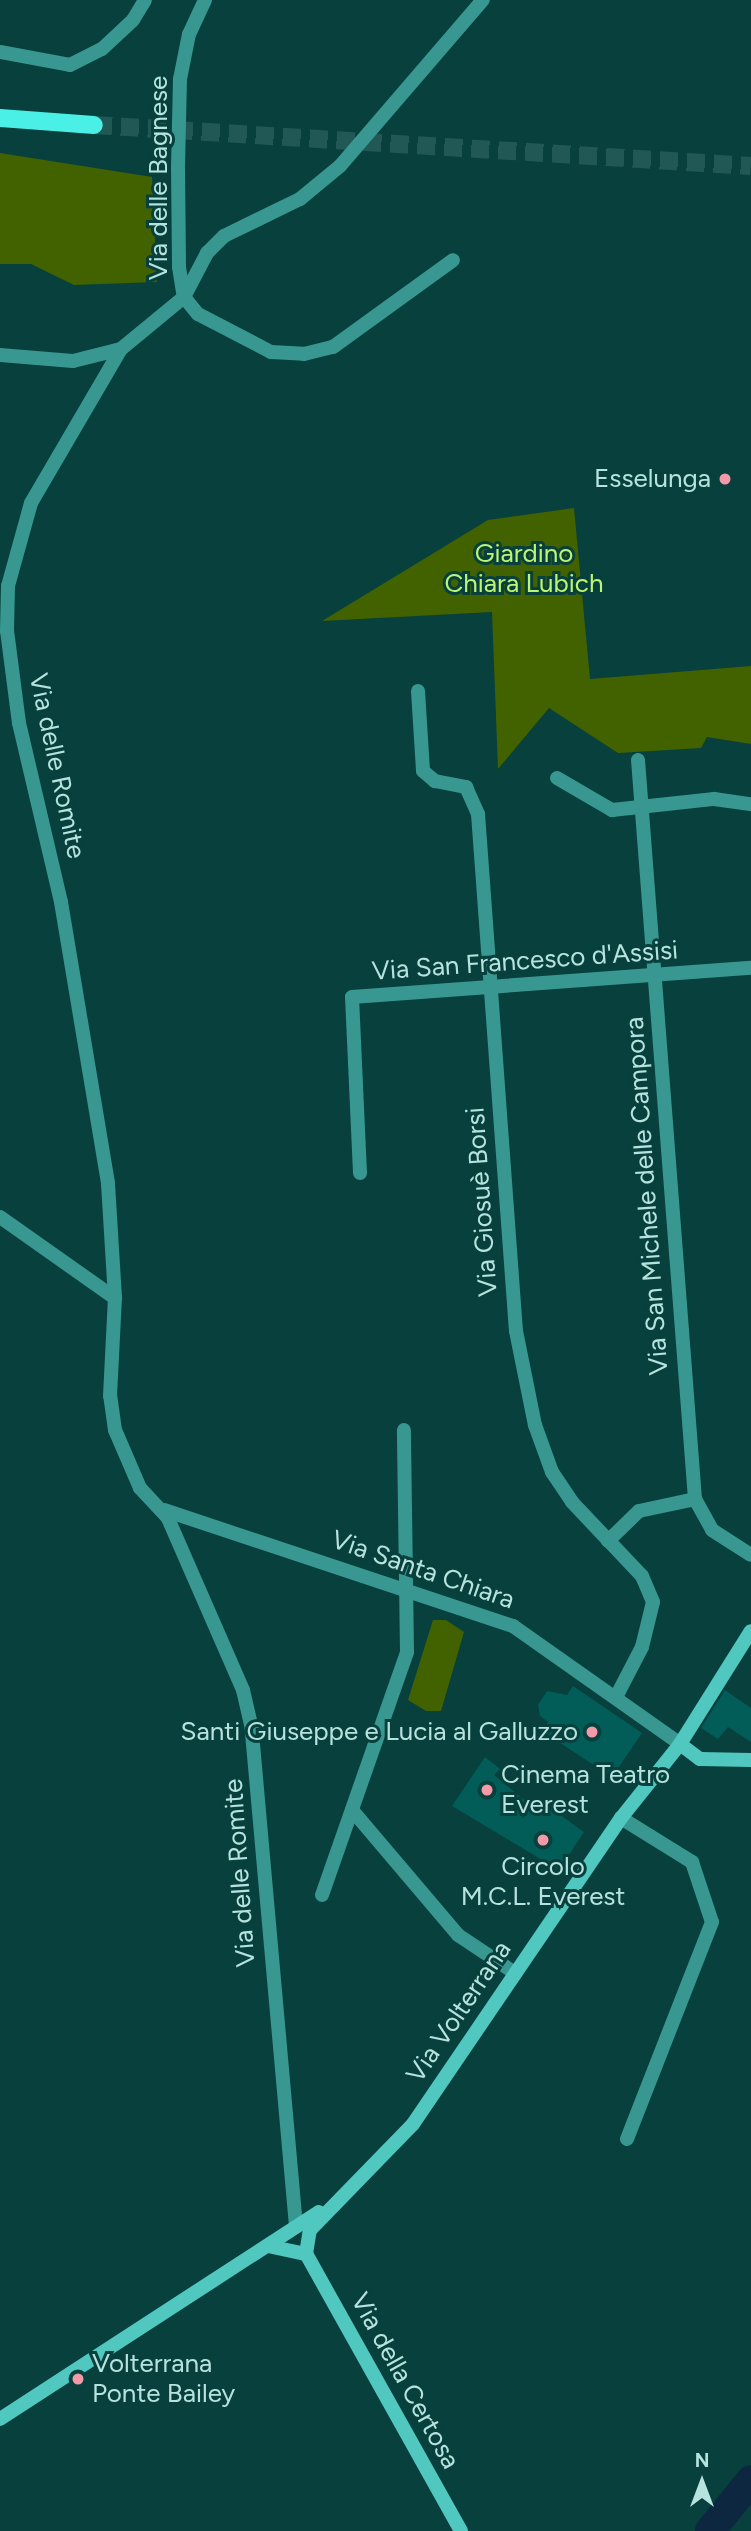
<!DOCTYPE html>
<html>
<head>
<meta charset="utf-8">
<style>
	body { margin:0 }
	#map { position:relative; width:751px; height:2531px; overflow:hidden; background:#07403d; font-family:Figtree,sans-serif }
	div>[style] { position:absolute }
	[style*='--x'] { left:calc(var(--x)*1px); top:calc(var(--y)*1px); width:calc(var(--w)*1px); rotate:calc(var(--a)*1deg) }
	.green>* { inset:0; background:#426200 }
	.river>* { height:30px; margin:-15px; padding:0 15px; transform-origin:15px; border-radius:15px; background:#0c273f }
	.building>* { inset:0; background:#025c57 }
	.primary-tunnel>* { height:18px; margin-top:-9px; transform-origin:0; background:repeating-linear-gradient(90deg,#215855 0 18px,transparent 0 27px) }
	.street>* { height:14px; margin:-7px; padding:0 7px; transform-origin:7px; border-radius:7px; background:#389790 }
	.secondary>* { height:14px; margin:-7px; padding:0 7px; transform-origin:7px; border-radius:7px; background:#50c8bf }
	.primary>* { height:18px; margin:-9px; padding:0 9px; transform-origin:9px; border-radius:9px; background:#4af0e5 }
	.dots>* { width:19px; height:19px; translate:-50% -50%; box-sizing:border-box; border:4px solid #07403d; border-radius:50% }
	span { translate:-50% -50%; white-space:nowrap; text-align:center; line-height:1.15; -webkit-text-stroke:6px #07403d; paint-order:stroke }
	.street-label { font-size:26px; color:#b7e3de }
	.poi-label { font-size:26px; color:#b7e3de }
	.right { translate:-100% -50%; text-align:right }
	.left { translate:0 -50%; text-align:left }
	.park-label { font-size:26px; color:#bdf474 }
	.north { position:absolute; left:667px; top:2447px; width:70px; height:70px; -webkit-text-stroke:5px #07403d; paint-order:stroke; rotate:0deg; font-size:19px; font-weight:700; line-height:28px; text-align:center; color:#b7e3de }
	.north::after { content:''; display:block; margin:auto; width:24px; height:32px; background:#b7e3de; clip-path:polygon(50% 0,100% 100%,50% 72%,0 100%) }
</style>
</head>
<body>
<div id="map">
	<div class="green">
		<div style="clip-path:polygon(0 153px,152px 177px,157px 282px,74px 285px,31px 264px,0 264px)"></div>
		<div style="clip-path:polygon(574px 508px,590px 679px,751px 666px,751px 744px,707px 737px,701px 748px,618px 753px,549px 708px,498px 769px,492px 612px,322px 621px,488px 520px)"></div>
		<div style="clip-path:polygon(433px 1620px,446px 1620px,464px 1632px,441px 1711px,426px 1711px,408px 1700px)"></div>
	</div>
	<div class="river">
		<div style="--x:710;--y:2531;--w:65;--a:-51.2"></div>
	</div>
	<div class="building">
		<div style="clip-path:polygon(573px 1686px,642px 1733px,612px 1777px,542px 1731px,548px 1722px,540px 1716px,538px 1705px,547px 1691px,567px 1695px)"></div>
		<div style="clip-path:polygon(725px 1690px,751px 1708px,751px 1742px,728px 1727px,718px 1739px,701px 1728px)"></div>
		<div style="clip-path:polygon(485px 1757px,500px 1769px,494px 1775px,540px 1813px,545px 1804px,584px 1832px,559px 1870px,452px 1806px)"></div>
	</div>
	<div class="primary-tunnel">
		<div style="--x:94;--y:125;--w:658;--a:3.57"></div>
	</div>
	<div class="street">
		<div style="--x:205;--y:0;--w:38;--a:115"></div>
		<div style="--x:189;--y:34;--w:46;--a:101.3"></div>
		<div style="--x:180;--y:79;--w:89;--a:91.3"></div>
		<div style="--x:178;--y:168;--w:99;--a:89.4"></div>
		<div style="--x:179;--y:267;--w:30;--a:81"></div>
		<div style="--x:184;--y:297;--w:22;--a:51"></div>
		<div style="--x:198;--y:314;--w:82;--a:27.5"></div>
		<div style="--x:271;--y:352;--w:33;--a:3"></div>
		<div style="--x:304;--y:354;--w:30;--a:-14"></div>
		<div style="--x:333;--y:347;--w:148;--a:-35.9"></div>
		<div style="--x:0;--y:52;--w:71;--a:10.5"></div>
		<div style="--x:70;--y:65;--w:36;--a:-27"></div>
		<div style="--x:102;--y:49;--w:42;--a:-43.1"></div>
		<div style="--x:133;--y:20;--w:23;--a:-59"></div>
		<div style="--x:0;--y:355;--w:73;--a:4.7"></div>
		<div style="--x:73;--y:361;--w:49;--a:-14"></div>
		<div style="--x:418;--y:691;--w:80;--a:86.4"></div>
		<div style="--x:423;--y:771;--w:16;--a:40"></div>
		<div style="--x:435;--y:781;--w:32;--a:11"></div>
		<div style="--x:466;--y:787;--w:30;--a:66"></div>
		<div style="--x:478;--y:814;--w:518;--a:85.8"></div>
		<div style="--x:516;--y:1331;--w:96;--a:78.6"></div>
		<div style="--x:535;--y:1425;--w:50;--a:70.1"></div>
		<div style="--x:552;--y:1472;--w:36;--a:56"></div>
		<div style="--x:572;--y:1502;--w:102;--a:46.6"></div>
		<div style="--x:642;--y:1576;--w:28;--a:67"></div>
		<div style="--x:653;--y:1602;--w:46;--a:103.7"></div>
		<div style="--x:642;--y:1647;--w:56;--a:117.5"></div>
		<div style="--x:638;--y:760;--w:741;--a:85.59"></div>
		<div style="--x:695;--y:1499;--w:35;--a:61"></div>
		<div style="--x:712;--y:1530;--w:46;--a:32.7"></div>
		<div style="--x:557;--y:778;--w:64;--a:30.2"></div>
		<div style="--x:612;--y:810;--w:103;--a:-6.2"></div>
		<div style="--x:714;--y:799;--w:37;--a:8"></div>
		<div style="--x:360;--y:1173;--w:176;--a:-92.6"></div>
		<div style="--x:352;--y:997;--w:400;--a:-4.2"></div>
		<div style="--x:0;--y:1217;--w:141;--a:35.2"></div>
		<div style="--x:164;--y:1510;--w:368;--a:18.4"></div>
		<div style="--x:513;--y:1626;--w:204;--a:35.2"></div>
		<div style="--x:608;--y:1541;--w:43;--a:-44.1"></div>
		<div style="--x:639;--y:1511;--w:57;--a:-12.1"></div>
		<div style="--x:352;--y:1810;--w:164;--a:49.7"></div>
		<div style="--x:458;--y:1935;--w:69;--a:33.7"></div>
		<div style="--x:621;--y:1818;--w:84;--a:31.8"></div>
		<div style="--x:692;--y:1862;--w:63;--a:71.6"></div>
		<div style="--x:712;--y:1922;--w:233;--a:111.4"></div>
		<div style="--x:322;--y:1895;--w:257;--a:-70.7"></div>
		<div style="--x:407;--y:1652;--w:222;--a:-90.8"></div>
		<div style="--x:296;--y:2226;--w:499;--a:-95.1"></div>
		<div style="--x:252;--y:1729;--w:40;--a:-103"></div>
		<div style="--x:243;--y:1690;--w:188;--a:-113.6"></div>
		<div style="--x:168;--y:1518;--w:41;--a:-133"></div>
		<div style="--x:140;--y:1488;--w:63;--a:-113.3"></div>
		<div style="--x:115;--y:1430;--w:34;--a:-98"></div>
		<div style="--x:110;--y:1396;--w:98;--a:-87.1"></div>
		<div style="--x:115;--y:1298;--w:115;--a:-93.5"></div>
		<div style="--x:108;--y:1183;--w:285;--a:-99.5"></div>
		<div style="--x:61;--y:902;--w:184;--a:-103.2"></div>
		<div style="--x:19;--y:723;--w:93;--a:-97.4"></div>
		<div style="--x:7;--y:631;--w:45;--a:-88.7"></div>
		<div style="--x:8;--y:586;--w:86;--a:-74.5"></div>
		<div style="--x:31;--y:503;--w:178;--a:-59.7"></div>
		<div style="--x:121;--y:349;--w:82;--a:-39.5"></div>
		<div style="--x:184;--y:297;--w:50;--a:-62.4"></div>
		<div style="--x:207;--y:253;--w:24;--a:-45"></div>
		<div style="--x:224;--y:236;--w:85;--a:-26"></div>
		<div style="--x:300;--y:199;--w:52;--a:-39.5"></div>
		<div style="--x:340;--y:166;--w:219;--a:-49.3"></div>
	</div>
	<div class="secondary">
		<div style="--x:680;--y:1744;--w:25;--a:37"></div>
		<div style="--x:700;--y:1759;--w:51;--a:1.1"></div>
		<div style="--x:268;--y:2246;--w:39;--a:12"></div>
		<div style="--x:0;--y:2419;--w:380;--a:-33"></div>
		<div style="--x:461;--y:2531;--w:317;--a:-119.2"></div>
		<div style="--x:306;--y:2254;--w:24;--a:-81"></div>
		<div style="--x:310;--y:2230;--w:148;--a:-45.8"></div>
		<div style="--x:413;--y:2124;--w:370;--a:-55.8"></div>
		<div style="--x:621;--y:1818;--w:95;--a:-51.4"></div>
		<div style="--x:680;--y:1744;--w:133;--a:-57.9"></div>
	</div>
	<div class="primary">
		<div style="--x:0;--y:118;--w:94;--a:4.3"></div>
	</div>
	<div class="dots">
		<div style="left:725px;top:479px;background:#f39aa9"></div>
		<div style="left:592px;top:1732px;background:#f39aa9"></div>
		<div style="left:487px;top:1790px;background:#f39aa9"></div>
		<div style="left:543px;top:1840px;background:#f39aa9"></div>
		<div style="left:78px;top:2379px;background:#f39aa9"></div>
	</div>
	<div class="street-label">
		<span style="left:159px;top:178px;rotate:-90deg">Via delle Bagnese</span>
		<span style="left:57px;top:766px;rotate:78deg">Via delle Romite</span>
		<span style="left:525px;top:961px;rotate:-4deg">Via San Francesco d'Assisi</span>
		<span style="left:647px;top:1196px;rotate:-94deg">Via San Michele delle Campora</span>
		<span style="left:482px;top:1202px;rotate:-94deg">Via Giosuè Borsi</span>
		<span style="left:423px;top:1570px;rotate:19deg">Via Santa Chiara</span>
		<span style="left:240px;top:1873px;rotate:-94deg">Via delle Romite</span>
		<span style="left:459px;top:2012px;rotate:-56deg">Via Volterrana</span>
		<span style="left:405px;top:2381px;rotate:61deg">Via della Certosa</span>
	</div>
	<div class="poi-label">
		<span class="right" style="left:711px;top:479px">Esselunga</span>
		<span class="right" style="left:578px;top:1732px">Santi Giuseppe e Lucia al Galluzzo</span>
		<span class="left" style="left:501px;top:1790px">Cinema Teatro<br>Everest</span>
		<span style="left:543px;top:1882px">Circolo<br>M.C.L. Everest</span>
		<span class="left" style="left:92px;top:2379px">Volterrana<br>Ponte Bailey</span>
	</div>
	<div class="park-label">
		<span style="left:524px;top:569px">Giardino<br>Chiara Lubich</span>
	</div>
	<div class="north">N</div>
</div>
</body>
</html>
